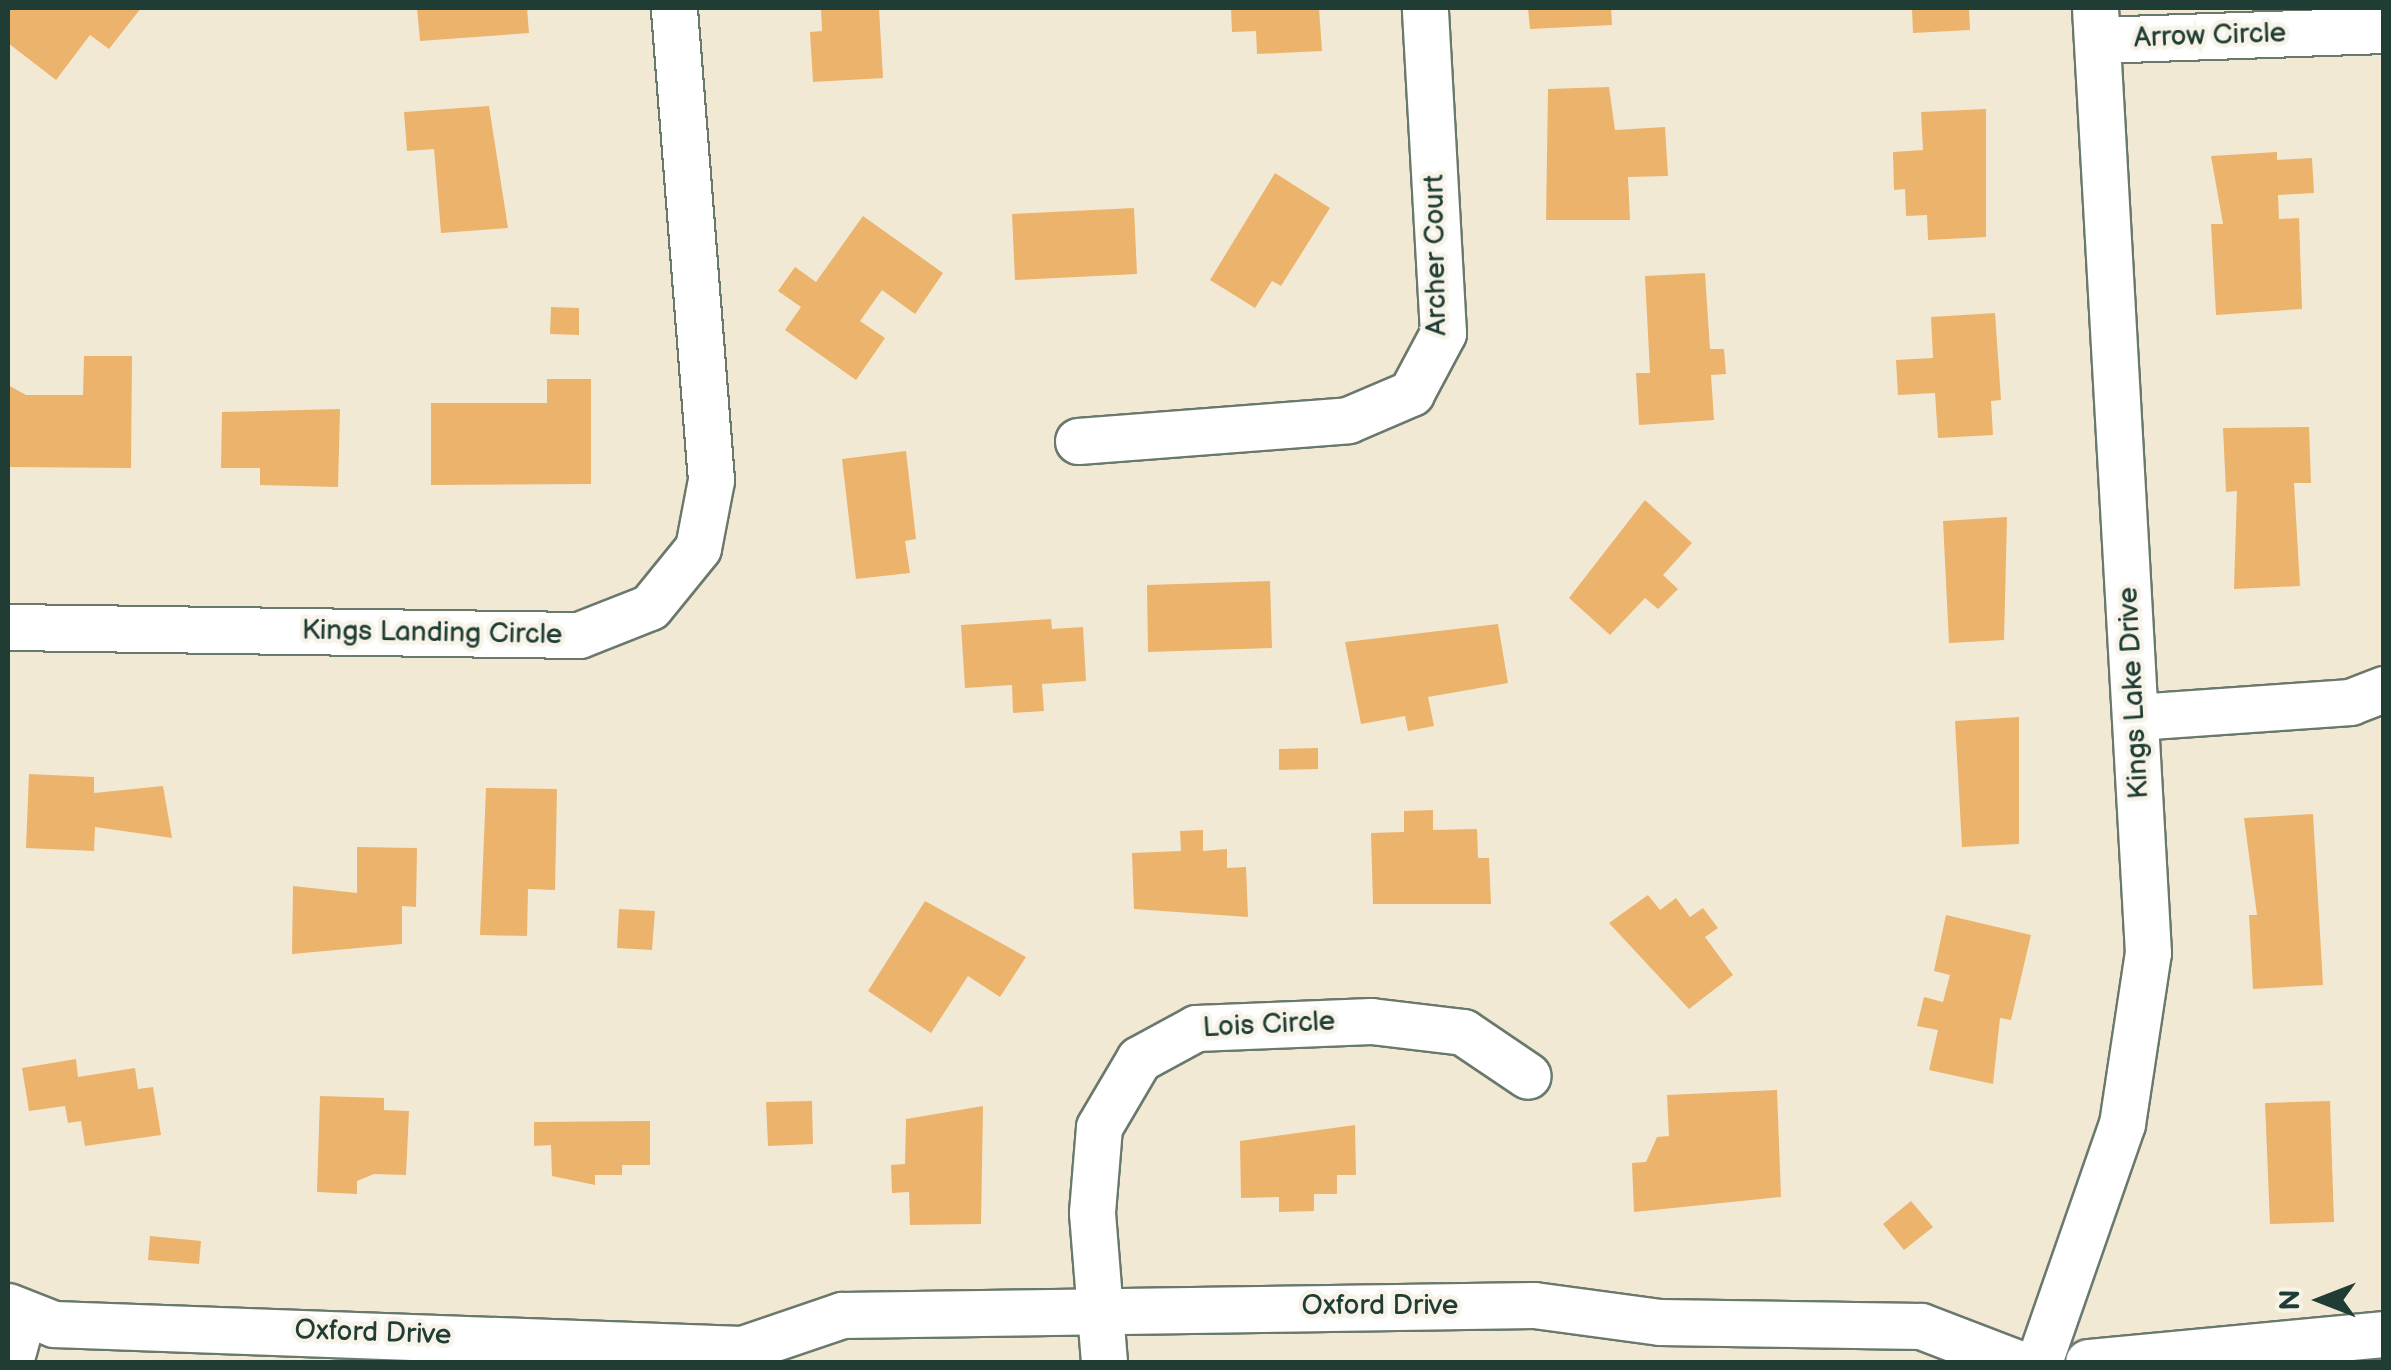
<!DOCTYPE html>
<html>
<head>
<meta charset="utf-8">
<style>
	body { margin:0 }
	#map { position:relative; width:2391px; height:1370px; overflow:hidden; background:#f2e9d4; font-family:"Balsamiq Sans",sans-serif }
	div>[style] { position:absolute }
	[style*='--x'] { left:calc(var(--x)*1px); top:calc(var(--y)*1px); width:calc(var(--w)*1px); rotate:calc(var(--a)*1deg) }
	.building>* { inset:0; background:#ecb36d }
	.roads { filter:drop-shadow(2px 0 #69796c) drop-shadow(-2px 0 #69796c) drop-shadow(0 2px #69796c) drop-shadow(0 -2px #69796c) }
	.street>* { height:45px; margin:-22.5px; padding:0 22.5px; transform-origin:22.5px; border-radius:22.5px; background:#fff }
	span { translate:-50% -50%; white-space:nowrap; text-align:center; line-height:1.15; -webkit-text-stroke:9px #f7f3e8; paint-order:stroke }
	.street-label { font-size:28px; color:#1f3d34 }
	.frame { position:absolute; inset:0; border:10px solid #1f3d34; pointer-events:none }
	.north { position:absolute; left:2271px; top:1250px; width:100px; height:100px; -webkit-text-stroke:8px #f7f3e8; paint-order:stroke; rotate:270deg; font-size:28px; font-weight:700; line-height:40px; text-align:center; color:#1f3d34 }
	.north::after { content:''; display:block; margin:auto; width:35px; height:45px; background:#1f3d34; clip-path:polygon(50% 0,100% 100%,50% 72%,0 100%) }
</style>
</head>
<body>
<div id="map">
	<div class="building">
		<div style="clip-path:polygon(8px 8px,141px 8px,109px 49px,90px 35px,56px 80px,8px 43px)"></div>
		<div style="clip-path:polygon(417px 8px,527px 8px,529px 33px,420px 41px)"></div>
		<div style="clip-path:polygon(821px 8px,879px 8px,883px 78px,813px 82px,810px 32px,822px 31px)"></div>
		<div style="clip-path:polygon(1231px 8px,1319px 8px,1322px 51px,1257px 54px,1256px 31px,1232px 32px)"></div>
		<div style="clip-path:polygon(1528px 8px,1611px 8px,1612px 25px,1530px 29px)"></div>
		<div style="clip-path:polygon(1912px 8px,1969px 8px,1970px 30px,1913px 33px)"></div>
		<div style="clip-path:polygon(1609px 87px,1615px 130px,1665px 127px,1668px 176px,1628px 177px,1630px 220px,1546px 220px,1548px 89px)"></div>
		<div style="clip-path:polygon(489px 106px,508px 228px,441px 233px,434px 149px,407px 151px,404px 112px)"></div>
		<div style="clip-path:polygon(1986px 109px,1986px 237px,1928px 240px,1927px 215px,1906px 216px,1905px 189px,1894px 190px,1893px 152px,1923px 150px,1921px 112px)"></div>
		<div style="clip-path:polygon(2277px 152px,2277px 160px,2312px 158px,2314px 193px,2278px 195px,2279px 219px,2299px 218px,2302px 309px,2216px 315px,2211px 224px,2223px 224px,2211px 156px)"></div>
		<div style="clip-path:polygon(1275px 173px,1330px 208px,1281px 286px,1272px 281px,1255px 308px,1210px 280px)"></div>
		<div style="clip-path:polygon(1134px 208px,1137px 274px,1015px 280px,1012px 214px)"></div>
		<div style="clip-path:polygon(863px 216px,943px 273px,915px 314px,882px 290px,860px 321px,885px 338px,856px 380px,785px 330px,801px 307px,778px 291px,795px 267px,816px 282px)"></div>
		<div style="clip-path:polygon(1705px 273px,1710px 349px,1724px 349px,1726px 374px,1711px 375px,1714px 420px,1639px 425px,1636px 373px,1650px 373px,1645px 276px)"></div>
		<div style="clip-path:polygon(551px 307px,579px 308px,579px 335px,550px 334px)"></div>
		<div style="clip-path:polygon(1995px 313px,2001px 400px,1991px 401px,1993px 435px,1938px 438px,1935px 393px,1898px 395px,1896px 360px,1933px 358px,1931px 317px)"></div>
		<div style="clip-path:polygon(84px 356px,132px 356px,131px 468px,8px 467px,8px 385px,26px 395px,83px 395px)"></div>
		<div style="clip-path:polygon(547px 379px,591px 379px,591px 484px,431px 485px,431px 403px,547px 403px)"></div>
		<div style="clip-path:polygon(340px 409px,338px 487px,260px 485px,260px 468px,221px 468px,222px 412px)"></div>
		<div style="clip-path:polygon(2309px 427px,2311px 483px,2294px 483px,2300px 586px,2234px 589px,2237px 491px,2226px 492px,2223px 428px)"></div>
		<div style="clip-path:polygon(906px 451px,916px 539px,905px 541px,910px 573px,856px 579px,842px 459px)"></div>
		<div style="clip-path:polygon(1645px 500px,1692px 543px,1663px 575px,1678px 589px,1658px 609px,1645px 598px,1610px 635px,1569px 598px)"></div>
		<div style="clip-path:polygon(2007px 517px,2004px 640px,1949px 643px,1943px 521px)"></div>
		<div style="clip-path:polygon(1270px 581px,1272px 648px,1148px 652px,1147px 585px)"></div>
		<div style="clip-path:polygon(1051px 619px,1052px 629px,1083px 627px,1086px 681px,1042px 684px,1044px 711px,1013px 713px,1012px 685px,965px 688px,961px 625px)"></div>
		<div style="clip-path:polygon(1498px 624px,1508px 683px,1428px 697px,1434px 726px,1408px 731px,1405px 716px,1361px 724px,1345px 642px)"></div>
		<div style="clip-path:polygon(2019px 717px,2019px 844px,1962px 847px,1955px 721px)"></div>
		<div style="clip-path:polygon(1318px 748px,1318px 769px,1279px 770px,1279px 749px)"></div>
		<div style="clip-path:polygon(29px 774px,94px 777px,94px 793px,163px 786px,172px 838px,95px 827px,94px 851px,26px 848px)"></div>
		<div style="clip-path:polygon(486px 788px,557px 789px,555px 890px,528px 889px,527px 936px,480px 935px)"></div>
		<div style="clip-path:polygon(1433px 810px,1433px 830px,1477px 829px,1478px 858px,1489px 858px,1491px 904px,1373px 904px,1371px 833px,1404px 832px,1404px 811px)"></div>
		<div style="clip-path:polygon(2313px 814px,2323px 985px,2253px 989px,2249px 915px,2257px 915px,2244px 818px)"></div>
		<div style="clip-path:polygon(1203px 830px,1203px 851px,1227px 849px,1227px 868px,1246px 867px,1248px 917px,1134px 909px,1132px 853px,1181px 851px,1180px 831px)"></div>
		<div style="clip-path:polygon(357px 847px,417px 848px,416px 907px,402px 906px,402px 944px,292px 954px,293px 886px,357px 893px)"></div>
		<div style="clip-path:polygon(1648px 895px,1660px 910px,1676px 898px,1690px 917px,1703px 908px,1718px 928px,1705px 937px,1733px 975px,1689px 1009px,1609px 923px)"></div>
		<div style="clip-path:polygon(925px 901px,1026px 957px,1000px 997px,968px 976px,931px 1033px,868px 991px)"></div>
		<div style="clip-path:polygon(619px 909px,655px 911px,652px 950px,617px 948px)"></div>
		<div style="clip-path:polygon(1946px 915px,2031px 935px,2011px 1020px,2000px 1018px,1993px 1084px,1929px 1070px,1938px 1030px,1917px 1026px,1924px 997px,1943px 1002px,1950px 975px,1934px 971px)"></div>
		<div style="clip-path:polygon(76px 1059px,78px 1077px,135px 1068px,138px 1089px,153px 1087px,161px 1135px,85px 1146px,81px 1121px,68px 1123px,65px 1106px,29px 1111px,22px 1068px)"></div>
		<div style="clip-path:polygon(1777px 1090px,1781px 1197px,1634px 1212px,1632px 1163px,1646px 1162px,1657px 1137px,1669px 1136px,1667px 1095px)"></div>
		<div style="clip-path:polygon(320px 1096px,384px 1098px,384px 1110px,409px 1111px,406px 1175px,374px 1174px,357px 1181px,357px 1194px,317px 1192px)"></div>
		<div style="clip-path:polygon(812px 1101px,813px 1144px,768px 1146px,766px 1102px)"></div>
		<div style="clip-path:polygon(2330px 1101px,2334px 1222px,2270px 1224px,2265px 1103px)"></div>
		<div style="clip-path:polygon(983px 1106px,981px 1224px,910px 1225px,909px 1192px,892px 1193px,891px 1165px,905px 1164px,906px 1119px)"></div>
		<div style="clip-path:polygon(650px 1121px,650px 1165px,622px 1165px,622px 1175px,595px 1175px,595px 1185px,552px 1176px,551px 1145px,534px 1146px,534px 1122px)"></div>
		<div style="clip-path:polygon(1355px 1125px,1356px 1175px,1337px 1175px,1337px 1194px,1314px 1194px,1314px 1211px,1279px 1212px,1279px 1197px,1241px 1198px,1240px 1141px)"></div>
		<div style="clip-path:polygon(1911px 1201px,1933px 1227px,1904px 1250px,1883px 1224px)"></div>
		<div style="clip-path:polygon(150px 1236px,201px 1241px,199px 1264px,148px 1260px)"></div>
	</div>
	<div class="roads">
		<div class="street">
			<div style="--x:2097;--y:40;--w:287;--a:-2"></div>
			<div style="--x:1078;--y:441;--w:271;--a:-4.4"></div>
			<div style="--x:1348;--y:420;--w:69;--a:-23.2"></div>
			<div style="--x:1411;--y:393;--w:68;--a:-61.9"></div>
			<div style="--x:1443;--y:333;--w:325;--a:-93.2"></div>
			<div style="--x:8;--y:627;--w:571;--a:0.8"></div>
			<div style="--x:579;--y:635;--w:76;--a:-21.5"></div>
			<div style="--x:650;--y:607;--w:76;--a:-50.9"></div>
			<div style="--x:698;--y:548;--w:69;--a:-79.2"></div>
			<div style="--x:711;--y:480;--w:473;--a:-94.5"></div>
			<div style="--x:2136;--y:717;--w:215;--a:-4"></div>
			<div style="--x:2350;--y:702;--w:36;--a:-21"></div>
			<div style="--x:8;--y:1306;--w:49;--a:21.4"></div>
			<div style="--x:54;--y:1324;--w:688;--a:2.08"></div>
			<div style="--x:742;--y:1349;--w:106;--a:-18.8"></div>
			<div style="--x:842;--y:1315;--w:692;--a:-0.83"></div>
			<div style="--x:1534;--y:1305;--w:127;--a:7.7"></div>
			<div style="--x:1660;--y:1322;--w:261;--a:0.9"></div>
			<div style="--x:1921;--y:1326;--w:101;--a:21"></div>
			<div style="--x:10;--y:1362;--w:49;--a:-74.5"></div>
			<div style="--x:1104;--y:1362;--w:150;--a:-94.6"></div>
			<div style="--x:1092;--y:1212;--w:85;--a:-85.3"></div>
			<div style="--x:1099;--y:1127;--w:79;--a:-59.5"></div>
			<div style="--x:1139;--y:1059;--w:65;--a:-28.5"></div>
			<div style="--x:1196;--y:1028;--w:175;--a:-2.3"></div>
			<div style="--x:1371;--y:1021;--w:93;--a:6.8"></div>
			<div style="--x:1463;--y:1032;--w:78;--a:34.1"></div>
			<div style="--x:2039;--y:1362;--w:252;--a:-70.8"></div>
			<div style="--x:2122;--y:1124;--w:173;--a:-81.4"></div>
			<div style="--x:2148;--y:953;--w:946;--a:-93.21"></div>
			<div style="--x:2088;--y:1362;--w:297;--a:-5.4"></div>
		</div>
	</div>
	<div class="street-label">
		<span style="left:2210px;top:36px;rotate:-2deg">Arrow Circle</span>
		<span style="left:1436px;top:255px;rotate:-91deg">Archer Court</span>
		<span style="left:432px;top:633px;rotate:1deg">Kings Landing Circle</span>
		<span style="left:2134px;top:693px;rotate:-93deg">Kings Lake Drive</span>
		<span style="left:1269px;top:1025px;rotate:-3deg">Lois Circle</span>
		<span style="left:1380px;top:1306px">Oxford Drive</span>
		<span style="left:373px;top:1333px;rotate:2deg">Oxford Drive</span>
	</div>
	<div class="frame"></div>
	<div class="north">N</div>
</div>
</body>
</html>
